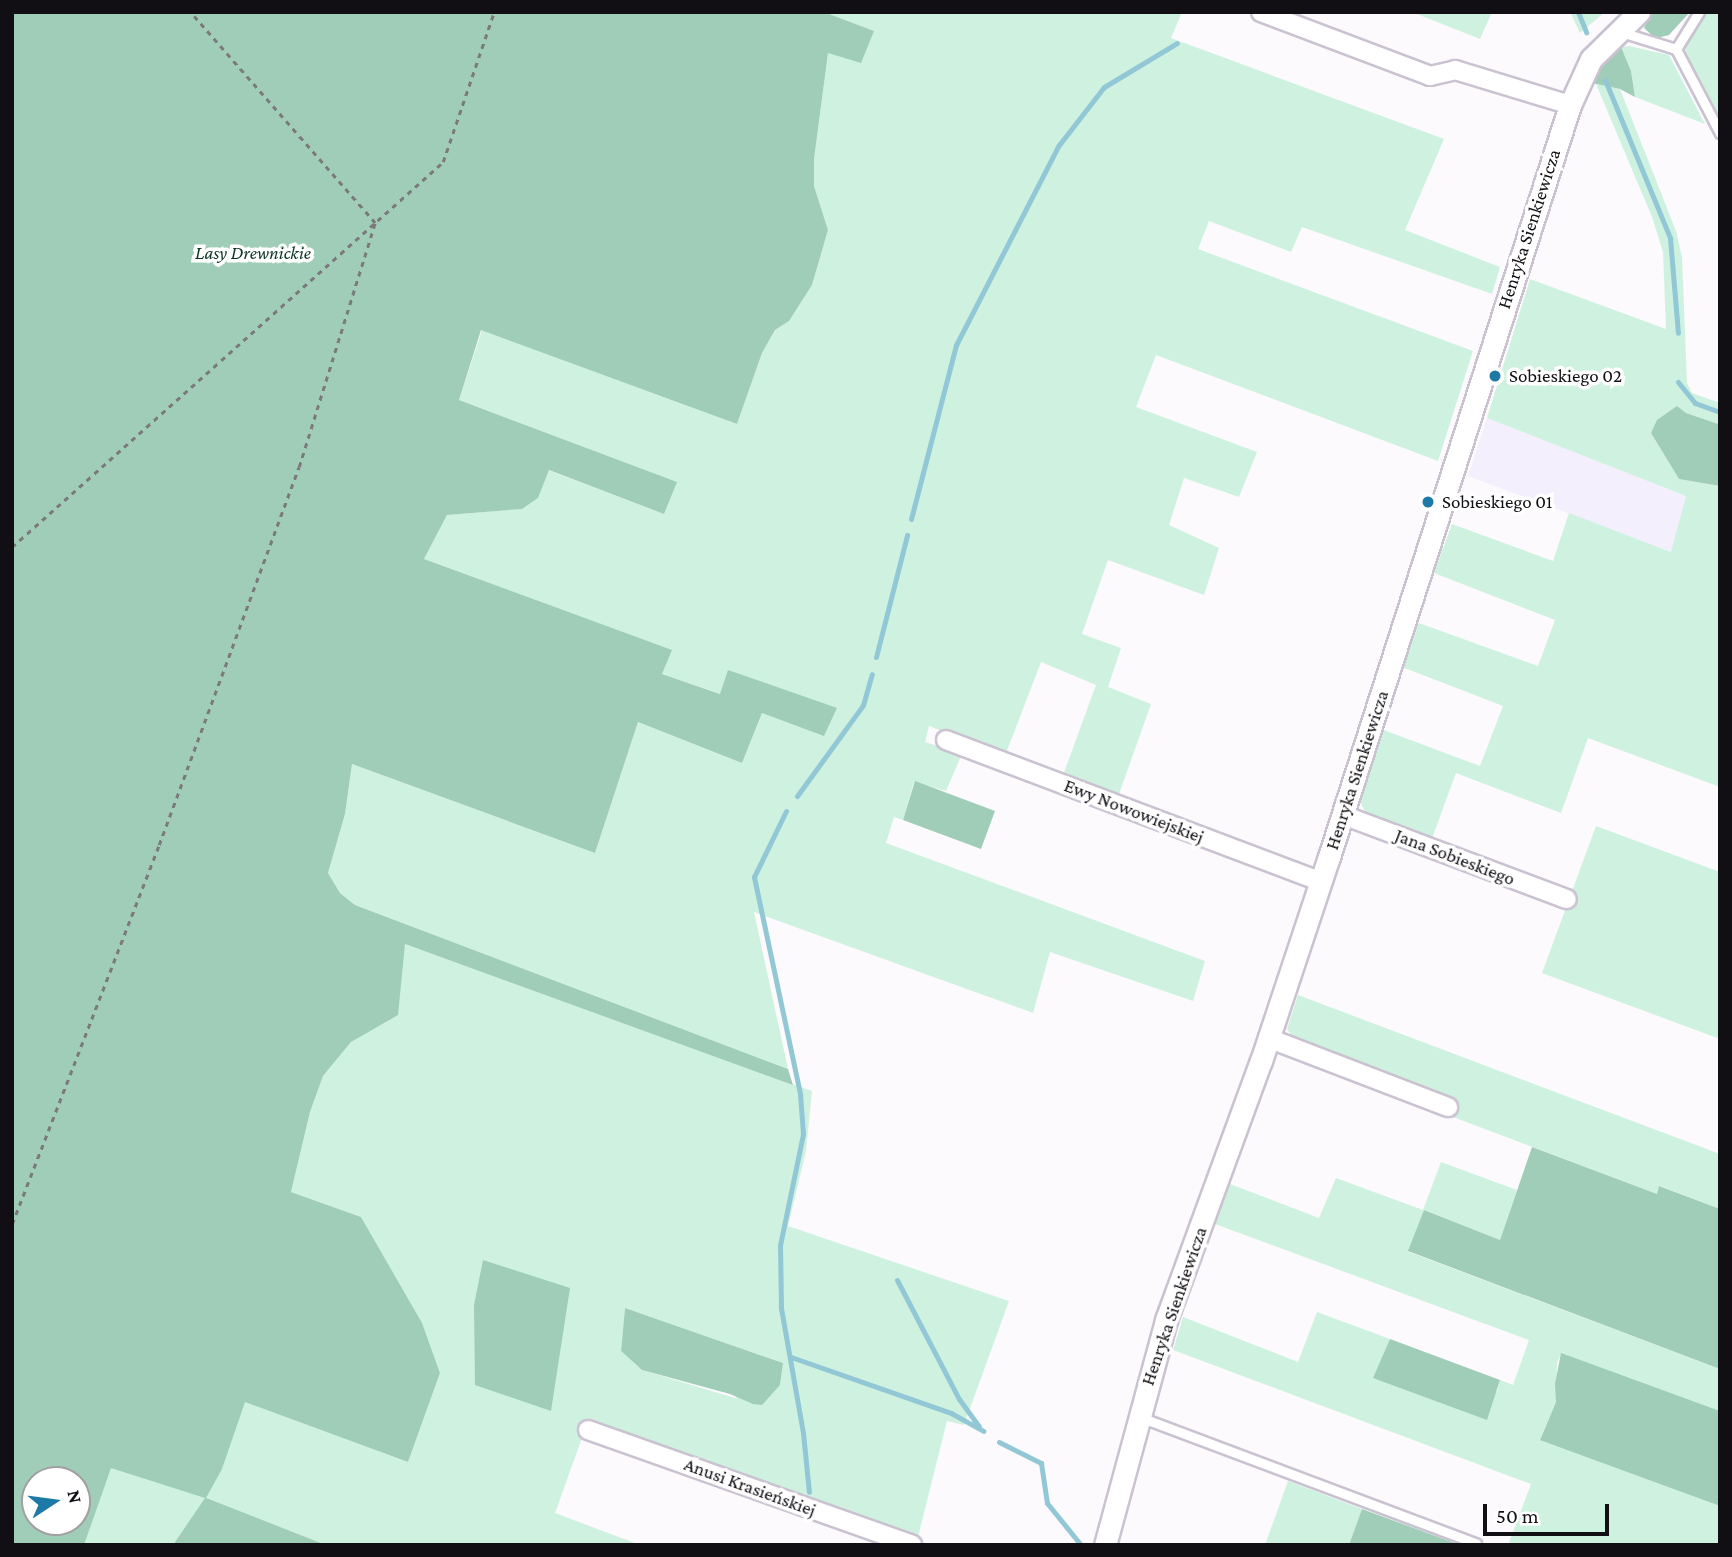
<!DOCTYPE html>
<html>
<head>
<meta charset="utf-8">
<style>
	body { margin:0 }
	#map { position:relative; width:1732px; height:1557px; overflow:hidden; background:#fcfafd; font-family:"Crimson Pro",serif }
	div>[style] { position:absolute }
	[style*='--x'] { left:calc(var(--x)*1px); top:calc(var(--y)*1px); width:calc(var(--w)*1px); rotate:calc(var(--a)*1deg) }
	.industrial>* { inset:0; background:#f3effc }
	.green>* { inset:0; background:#cff1e0 }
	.forest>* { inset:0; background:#9fcdb7 }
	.stream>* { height:5px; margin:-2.5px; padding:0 2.5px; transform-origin:2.5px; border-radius:2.5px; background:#92c7d5 }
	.path>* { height:2.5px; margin-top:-1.25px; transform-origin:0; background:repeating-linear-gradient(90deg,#7c797d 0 5px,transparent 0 10px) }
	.roads { filter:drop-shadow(2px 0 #cac2d1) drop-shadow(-2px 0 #cac2d1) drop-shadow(0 2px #cac2d1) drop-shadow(0 -2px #cac2d1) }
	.service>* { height:9px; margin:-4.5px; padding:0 4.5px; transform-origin:4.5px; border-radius:4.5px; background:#fff }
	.minor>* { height:18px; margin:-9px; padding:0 9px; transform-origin:9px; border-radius:9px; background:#fff }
	.tertiary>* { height:21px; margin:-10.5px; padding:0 10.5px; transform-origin:10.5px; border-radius:10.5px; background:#fff }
	.dots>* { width:19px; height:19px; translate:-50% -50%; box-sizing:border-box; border:4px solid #fff; border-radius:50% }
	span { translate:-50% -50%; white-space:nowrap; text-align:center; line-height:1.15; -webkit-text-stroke:7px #fff; paint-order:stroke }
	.street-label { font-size:19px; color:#120f14 }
	.park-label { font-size:19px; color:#0c3425; font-style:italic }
	.poi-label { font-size:19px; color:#120f14 }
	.left { translate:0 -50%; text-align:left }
	.frame { position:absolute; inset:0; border:14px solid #120f14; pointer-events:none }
	.north { position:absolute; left:21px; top:1466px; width:70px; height:70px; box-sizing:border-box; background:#fff; border:2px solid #a09fa1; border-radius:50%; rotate:77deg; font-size:19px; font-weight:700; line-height:28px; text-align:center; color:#120f14 }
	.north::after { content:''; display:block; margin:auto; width:24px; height:32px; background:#1d7aa7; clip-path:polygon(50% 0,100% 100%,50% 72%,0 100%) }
	.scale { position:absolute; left:1483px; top:1504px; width:126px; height:32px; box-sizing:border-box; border:4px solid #120f14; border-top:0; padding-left:9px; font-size:21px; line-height:24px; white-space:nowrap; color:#120f14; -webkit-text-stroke:5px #fff; paint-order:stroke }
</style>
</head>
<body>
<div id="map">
	<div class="industrial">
		<div style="clip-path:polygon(1487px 418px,1686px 496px,1672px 552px,1468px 476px)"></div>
	</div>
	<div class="green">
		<div style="clip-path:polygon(824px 12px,1182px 12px,1171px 38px,1444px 139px,1405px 230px,1500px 267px,1492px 294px,1302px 227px,1291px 252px,1209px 221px,1198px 249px,1473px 351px,1438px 461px,1156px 355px,1136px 407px,1257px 452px,1239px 497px,1184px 478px,1169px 525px,1219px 548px,1204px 595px,1108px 560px,1082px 634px,1121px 648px,1108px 687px,1151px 704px,1118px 797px,1062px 778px,1096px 685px,1041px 662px,1005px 756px,929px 726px,925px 742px,962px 754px,946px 791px,914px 782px,903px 820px,894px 817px,886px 843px,1205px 961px,1193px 1001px,1050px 952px,1033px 1013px,754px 912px,788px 1069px,355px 905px,340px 893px,328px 873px,345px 814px,352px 764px,595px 853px,638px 722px,742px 763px,762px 713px,824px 735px,729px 670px,721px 694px,662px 674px,671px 650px,424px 559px,447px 515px,522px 509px,538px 498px,548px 470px,664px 514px,676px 482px,459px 400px,482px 330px,737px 424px,762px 353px,775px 330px,789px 321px,812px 285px,828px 230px,814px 186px,814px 159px,828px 53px,874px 31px)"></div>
		<div style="clip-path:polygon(1412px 12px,1492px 12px,1480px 39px)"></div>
		<div style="clip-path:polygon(1570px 12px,1605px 12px,1580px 33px)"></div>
		<div style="clip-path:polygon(1707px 12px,1720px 12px,1720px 122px,1688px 67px,1685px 48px)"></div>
		<div style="clip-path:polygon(1629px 46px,1669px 55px,1705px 124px,1635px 97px,1631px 71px,1621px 47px)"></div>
		<div style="clip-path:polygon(1596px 84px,1620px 89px,1676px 231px,1682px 257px,1687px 383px,1692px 393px,1720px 403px,1720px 430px,1717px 424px,1686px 413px,1651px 433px,1679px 479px,1720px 486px,1720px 787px,1588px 738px,1561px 813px,1456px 773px,1431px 841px,1368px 817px,1359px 800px,1381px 729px,1480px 766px,1503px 706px,1402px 667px,1419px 623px,1538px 666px,1555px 620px,1434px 573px,1452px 524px,1553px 561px,1569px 513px,1671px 552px,1686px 496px,1487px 418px,1530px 279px,1666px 329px,1663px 252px,1652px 217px)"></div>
		<div style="clip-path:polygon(1596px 826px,1720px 872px,1720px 1039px,1542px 973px)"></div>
		<div style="clip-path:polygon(evenodd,405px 944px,812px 1091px,806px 1151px,788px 1226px,1009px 1301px,964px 1425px,947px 1421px,918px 1537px,587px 1424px,555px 1513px,640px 1545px,326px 1545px,206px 1499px,173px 1545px,84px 1545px,110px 1468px,222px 1469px,244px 1401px,408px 1462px,440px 1373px,422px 1324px,361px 1217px,291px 1192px,310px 1112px,323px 1076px,351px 1042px,367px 1031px,405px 944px,625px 1308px,783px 1363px,780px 1385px,735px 1398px,642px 1370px,621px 1351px,625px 1308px)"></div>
		<div style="clip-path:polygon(1298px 995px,1720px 1154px,1720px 1209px,1660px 1186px,1657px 1194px,1453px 1117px,1459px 1103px,1297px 1043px,1287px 1029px)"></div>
		<div style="clip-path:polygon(1441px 1162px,1517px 1190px,1500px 1240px,1424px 1210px,1409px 1252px,1720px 1369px,1720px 1411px,1561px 1354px,1557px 1363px,1556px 1402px,1540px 1439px,1720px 1506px,1720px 1545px,1508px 1545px,1531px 1484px,1173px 1350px,1183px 1317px,1298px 1362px,1317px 1312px,1390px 1339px,1374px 1378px,1497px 1392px,1500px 1380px,1513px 1385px,1529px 1340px,1215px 1224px,1230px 1184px,1319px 1218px,1336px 1178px,1423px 1210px)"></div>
		<div style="clip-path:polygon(1288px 1481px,1362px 1509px,1349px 1545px,1265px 1545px)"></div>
	</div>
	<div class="forest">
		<div style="clip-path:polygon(evenodd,12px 12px,824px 12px,874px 31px,861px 63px,828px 53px,814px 159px,814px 186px,828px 230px,812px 285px,789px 321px,775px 330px,762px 353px,737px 424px,481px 330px,459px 400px,677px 482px,664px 514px,549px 470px,538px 498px,522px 509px,447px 515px,424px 559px,672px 650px,662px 674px,720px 694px,728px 670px,837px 708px,824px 736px,762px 713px,742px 763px,638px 722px,595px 853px,352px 764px,345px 814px,328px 873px,340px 893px,355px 905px,788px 1069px,793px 1085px,405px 944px,398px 1015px,351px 1042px,323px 1076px,310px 1112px,291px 1192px,361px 1217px,422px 1323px,440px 1373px,408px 1462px,245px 1402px,222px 1469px,206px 1498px,326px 1545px,173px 1545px,205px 1498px,111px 1468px,84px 1545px,12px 1545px,12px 12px,77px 1480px,77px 1522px,35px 1522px,35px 1480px,77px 1480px)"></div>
		<div style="clip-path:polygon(1652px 12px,1690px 12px,1669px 35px,1661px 37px,1654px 37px,1644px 28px)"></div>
		<div style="clip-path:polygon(1621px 47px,1631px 71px,1635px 97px,1620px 89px,1592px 83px,1605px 53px)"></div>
		<div style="clip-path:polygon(1677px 406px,1686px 413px,1718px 424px,1720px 486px,1679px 479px,1651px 433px,1657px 420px)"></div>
		<div style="clip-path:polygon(915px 781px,995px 811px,981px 849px,903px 820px)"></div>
		<div style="clip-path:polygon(1532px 1147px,1657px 1194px,1659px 1186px,1720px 1209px,1720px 1369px,1408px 1251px,1424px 1210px,1500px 1240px)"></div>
		<div style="clip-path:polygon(483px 1260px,570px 1288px,551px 1411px,475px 1385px,474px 1305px)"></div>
		<div style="clip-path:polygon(625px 1308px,783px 1363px,780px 1385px,762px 1405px,753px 1404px,730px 1394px,642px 1370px,621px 1351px)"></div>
		<div style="clip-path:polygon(1390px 1339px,1500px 1380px,1487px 1420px,1373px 1378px)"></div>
		<div style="clip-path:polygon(1561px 1353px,1720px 1411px,1720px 1506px,1540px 1440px,1556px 1402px,1555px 1384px)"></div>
		<div style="clip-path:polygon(1362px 1509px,1460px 1545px,1349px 1545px)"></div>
	</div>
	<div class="stream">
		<div style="--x:1578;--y:12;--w:22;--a:68"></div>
		<div style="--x:1605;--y:80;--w:171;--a:67.6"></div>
		<div style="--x:1670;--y:238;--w:95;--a:85.2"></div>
		<div style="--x:1678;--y:382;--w:27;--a:51"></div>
		<div style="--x:1695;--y:403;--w:27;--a:20"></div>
		<div style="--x:911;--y:519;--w:180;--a:-75.5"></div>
		<div style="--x:956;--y:345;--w:225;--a:-62.8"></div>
		<div style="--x:1059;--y:145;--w:73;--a:-52.2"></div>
		<div style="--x:1104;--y:87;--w:85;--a:-31.1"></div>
		<div style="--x:876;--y:657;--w:126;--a:-75.7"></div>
		<div style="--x:797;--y:796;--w:112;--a:-54"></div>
		<div style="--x:863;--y:705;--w:32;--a:-74"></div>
		<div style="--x:786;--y:811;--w:73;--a:115.9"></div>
		<div style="--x:754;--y:877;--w:222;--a:78"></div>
		<div style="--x:800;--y:1094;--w:40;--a:85.7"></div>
		<div style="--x:803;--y:1134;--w:113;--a:101.7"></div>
		<div style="--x:780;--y:1245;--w:63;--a:89.1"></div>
		<div style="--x:781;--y:1308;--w:127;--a:80"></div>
		<div style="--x:803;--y:1433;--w:59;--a:84.2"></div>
		<div style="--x:897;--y:1280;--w:134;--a:62.5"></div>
		<div style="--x:959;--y:1399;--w:34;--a:54"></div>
		<div style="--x:791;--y:1357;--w:170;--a:19.3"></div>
		<div style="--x:951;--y:1413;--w:37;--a:29"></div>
		<div style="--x:999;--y:1442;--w:47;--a:26.6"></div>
		<div style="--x:1041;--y:1463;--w:40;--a:81.5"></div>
		<div style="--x:1047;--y:1503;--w:54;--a:51"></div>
	</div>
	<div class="path">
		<div style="--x:12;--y:547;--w:578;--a:-41.77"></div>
		<div style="--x:443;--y:162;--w:158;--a:-71.2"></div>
		<div style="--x:12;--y:1224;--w:407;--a:-68.8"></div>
		<div style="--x:159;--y:845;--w:403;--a:-69.7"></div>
		<div style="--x:299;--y:467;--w:256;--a:-72.7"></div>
		<div style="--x:375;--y:223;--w:281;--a:-131.2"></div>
	</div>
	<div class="roads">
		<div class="service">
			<div style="--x:1699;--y:12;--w:44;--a:121.9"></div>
			<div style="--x:1676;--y:49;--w:95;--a:62.4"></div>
			<div style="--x:1621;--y:32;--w:58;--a:17.2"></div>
			<div style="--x:1140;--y:1417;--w:359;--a:20.6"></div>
		</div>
		<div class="minor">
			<div style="--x:1261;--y:12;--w:181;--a:20.7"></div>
			<div style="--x:1430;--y:76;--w:26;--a:-13"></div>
			<div style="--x:1455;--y:70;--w:120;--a:16.9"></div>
			<div style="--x:946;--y:740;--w:401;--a:20.7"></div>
			<div style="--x:1343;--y:815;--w:239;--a:20.6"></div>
			<div style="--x:1268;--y:1038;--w:193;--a:21"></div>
			<div style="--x:588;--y:1430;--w:344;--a:19.5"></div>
		</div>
		<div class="tertiary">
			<div style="--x:1105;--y:1545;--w:233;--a:-74.8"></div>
			<div style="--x:1166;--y:1320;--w:276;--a:-69.9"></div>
			<div style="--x:1261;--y:1061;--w:215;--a:-71.6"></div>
			<div style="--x:1329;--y:857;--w:790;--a:-72.23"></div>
			<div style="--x:1570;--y:105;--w:51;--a:-65.5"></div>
			<div style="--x:1591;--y:59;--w:67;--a:-44.4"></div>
		</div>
	</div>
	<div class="dots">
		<div style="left:1495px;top:376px;background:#1d7aa7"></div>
		<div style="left:1428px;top:502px;background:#1d7aa7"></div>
	</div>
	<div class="street-label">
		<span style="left:1529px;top:229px;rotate:-72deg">Henryka Sienkiewicza</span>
		<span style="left:1357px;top:770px;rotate:-72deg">Henryka Sienkiewicza</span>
		<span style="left:1134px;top:811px;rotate:21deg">Ewy Nowowiejskiej</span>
		<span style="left:1455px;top:857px;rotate:21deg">Jana Sobieskiego</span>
		<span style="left:1174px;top:1306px;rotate:-71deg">Henryka Sienkiewicza</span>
		<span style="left:750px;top:1487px;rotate:20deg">Anusi Krasieńskiej</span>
	</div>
	<div class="park-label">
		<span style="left:253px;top:253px">Lasy Drewnickie</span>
	</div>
	<div class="poi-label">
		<span class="left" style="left:1509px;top:376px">Sobieskiego 02</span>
		<span class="left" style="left:1442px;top:502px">Sobieskiego 01</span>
	</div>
	<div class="frame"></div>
	<div class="north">N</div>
	<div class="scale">50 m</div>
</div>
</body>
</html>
